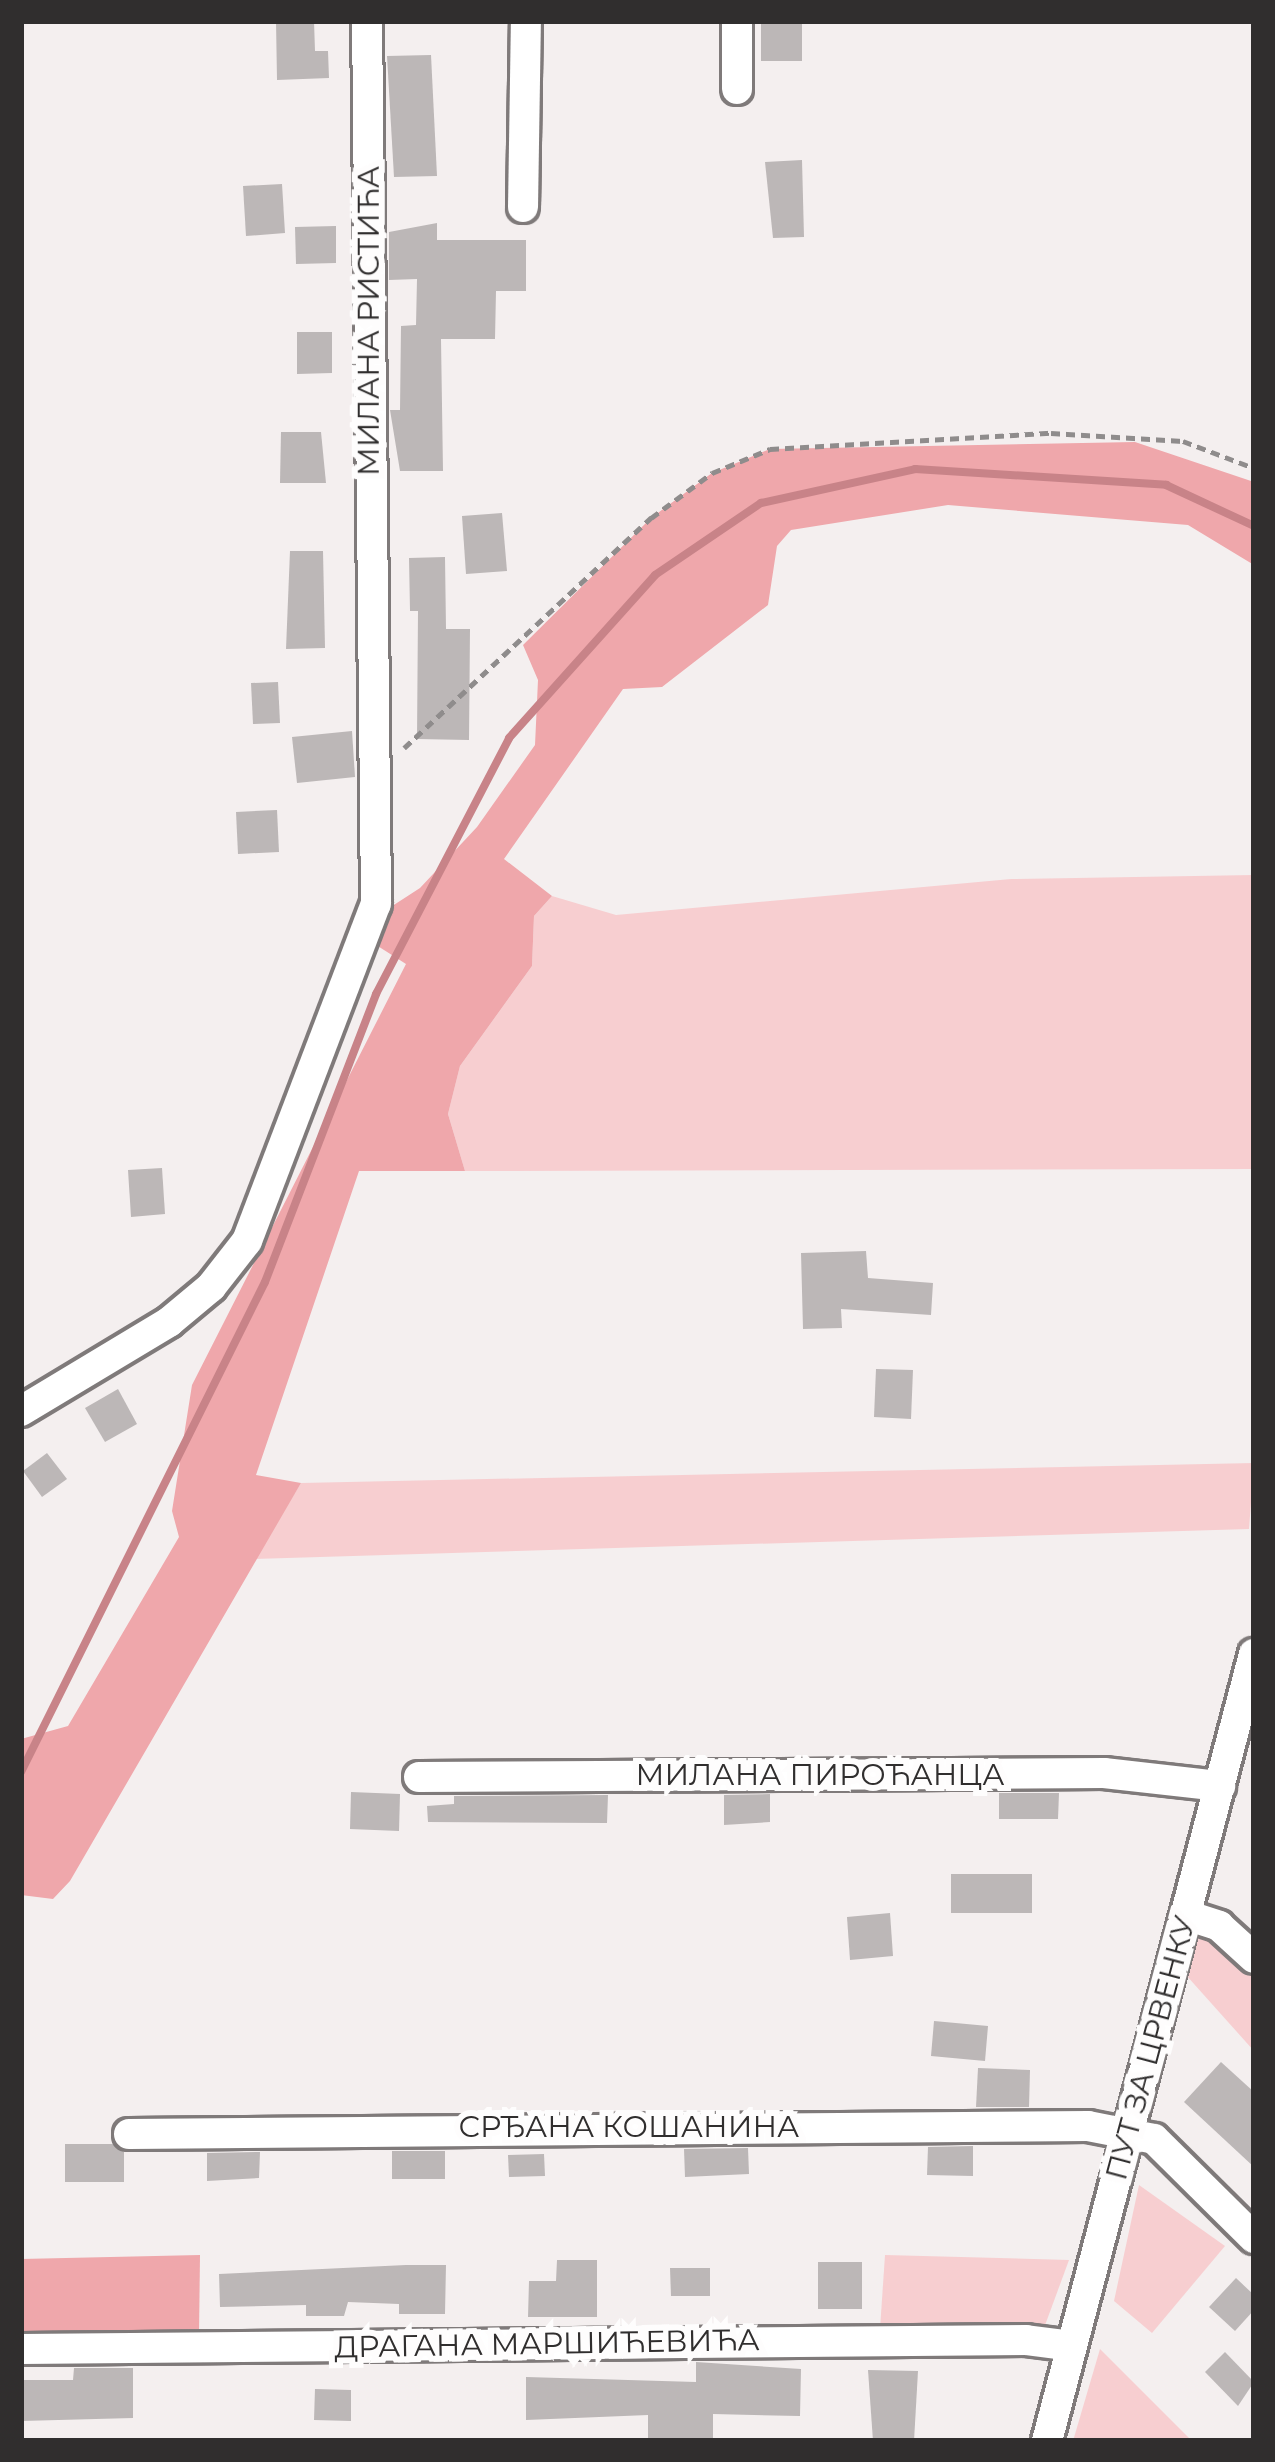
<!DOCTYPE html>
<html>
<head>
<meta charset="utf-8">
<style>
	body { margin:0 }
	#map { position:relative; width:1275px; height:2462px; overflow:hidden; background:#f4efef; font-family:Montserrat,sans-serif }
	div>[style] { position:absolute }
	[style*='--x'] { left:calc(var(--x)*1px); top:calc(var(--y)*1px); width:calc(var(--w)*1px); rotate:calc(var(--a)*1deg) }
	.green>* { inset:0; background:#f7ced0 }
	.forest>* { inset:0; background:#efa7ab }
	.stream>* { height:8px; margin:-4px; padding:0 4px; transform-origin:4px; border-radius:4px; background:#c88388 }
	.building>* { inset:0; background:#bcb7b7 }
	.path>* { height:4.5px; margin-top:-2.25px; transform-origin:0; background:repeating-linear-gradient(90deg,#8f8c8c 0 9px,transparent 0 15px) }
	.roads { filter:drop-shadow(3px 0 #7f7a7a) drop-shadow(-3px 0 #7f7a7a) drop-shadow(0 3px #7f7a7a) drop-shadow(0 -3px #7f7a7a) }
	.minor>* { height:30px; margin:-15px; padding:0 15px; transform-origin:15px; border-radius:15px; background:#fff }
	span { translate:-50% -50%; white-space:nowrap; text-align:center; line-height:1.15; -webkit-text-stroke:12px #fefdfd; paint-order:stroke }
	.street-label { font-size:30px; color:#302e2e }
	.frame { position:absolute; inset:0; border:24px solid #302e2e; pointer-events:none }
</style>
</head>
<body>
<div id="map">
	<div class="green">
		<div style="clip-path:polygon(1254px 875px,1254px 1169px,465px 1171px,448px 1114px,460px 1066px,532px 966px,534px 916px,552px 896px,616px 915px,1011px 879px)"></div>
		<div style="clip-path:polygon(1254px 1463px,1249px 1529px,254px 1559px,301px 1483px)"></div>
		<div style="clip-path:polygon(1200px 1928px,1254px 1971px,1254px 2051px,1186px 1975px)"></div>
		<div style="clip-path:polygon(1139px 2185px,1225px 2246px,1152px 2333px,1114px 2301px)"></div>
		<div style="clip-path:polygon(885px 2255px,1069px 2260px,1044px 2328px,880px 2329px)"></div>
		<div style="clip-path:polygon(1100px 2349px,1192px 2441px,1073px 2441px)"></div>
	</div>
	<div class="forest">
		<div style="clip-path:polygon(1135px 442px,1254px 482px,1254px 565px,1188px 525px,948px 505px,791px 530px,777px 546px,768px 605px,662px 687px,623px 689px,504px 859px,552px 896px,534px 916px,532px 966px,460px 1066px,448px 1114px,465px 1171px,359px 1171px,256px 1475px,301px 1483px,70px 1881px,53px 1899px,21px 1895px,21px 1739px,68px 1726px,179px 1537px,172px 1511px,192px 1385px,406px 964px,373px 943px,383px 912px,420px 888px,477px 827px,535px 745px,538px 680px,523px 645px,651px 518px,712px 473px,770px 449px)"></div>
		<div style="clip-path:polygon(200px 2255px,199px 2335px,21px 2337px,21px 2259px)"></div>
	</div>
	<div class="stream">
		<div style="--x:21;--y:1772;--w:547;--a:-63.53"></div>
		<div style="--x:265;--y:1282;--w:309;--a:-68.9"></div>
		<div style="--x:376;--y:994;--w:288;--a:-62.5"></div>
		<div style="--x:509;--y:738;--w:219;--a:-48.1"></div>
		<div style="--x:655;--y:575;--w:128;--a:-34.2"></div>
		<div style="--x:761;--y:503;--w:158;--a:-12.4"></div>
		<div style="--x:915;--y:469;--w:252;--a:3.6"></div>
		<div style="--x:1166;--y:485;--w:97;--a:25"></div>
	</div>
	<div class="building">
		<div style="clip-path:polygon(276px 21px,314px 21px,315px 51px,328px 51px,329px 78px,277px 80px)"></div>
		<div style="clip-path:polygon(761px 21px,802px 21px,802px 61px,761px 61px)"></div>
		<div style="clip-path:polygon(431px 55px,437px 176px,394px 177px,387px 56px)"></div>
		<div style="clip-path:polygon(802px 160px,804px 237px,773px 238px,765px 162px)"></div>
		<div style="clip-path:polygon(282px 184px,285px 233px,246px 236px,243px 186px)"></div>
		<div style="clip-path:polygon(437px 223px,437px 240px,526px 240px,526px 291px,496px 291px,495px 339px,441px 339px,443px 471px,400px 471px,390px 410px,400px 410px,401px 326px,416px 325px,417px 279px,389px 280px,389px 232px)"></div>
		<div style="clip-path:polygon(336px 226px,336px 263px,296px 264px,295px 227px)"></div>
		<div style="clip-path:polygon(297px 332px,332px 332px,332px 373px,297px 374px)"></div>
		<div style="clip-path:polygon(281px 432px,321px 432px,326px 483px,280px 483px)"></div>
		<div style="clip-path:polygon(502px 513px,507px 571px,466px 574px,462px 516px)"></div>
		<div style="clip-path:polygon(290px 551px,323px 551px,325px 648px,286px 649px)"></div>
		<div style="clip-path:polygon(445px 557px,446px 629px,470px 629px,469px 740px,417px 739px,418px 611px,410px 611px,409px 558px)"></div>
		<div style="clip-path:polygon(278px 682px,280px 723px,253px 724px,251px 683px)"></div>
		<div style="clip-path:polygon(352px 731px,355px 777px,297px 783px,292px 737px)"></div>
		<div style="clip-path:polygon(277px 810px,279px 852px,238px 854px,236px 812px)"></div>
		<div style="clip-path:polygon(162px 1168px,165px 1214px,131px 1217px,128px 1170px)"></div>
		<div style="clip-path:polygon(866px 1251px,868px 1278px,933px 1283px,931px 1315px,841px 1309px,842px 1328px,803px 1329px,801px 1253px)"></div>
		<div style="clip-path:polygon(876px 1369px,913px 1370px,911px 1419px,874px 1417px)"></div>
		<div style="clip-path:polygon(118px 1389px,137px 1424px,105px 1442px,85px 1408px)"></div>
		<div style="clip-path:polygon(47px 1453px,67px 1479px,42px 1497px,23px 1471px)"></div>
		<div style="clip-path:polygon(351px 1792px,400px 1794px,399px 1831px,350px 1829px)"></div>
		<div style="clip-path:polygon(999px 1793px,1059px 1793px,1058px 1819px,999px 1819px)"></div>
		<div style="clip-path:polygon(770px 1794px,770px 1822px,724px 1825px,724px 1795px)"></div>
		<div style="clip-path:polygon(608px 1795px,607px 1823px,428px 1822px,427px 1806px,454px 1804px,454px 1796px)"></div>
		<div style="clip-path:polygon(951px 1874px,1032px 1874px,1032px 1913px,951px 1913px)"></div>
		<div style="clip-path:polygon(890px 1913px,893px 1956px,850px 1960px,847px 1917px)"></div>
		<div style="clip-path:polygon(934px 2021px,988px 2026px,985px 2061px,931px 2056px)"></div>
		<div style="clip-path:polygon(1221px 2062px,1254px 2092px,1254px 2167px,1184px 2102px)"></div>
		<div style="clip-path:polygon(978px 2068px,1030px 2070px,1029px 2107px,976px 2107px)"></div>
		<div style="clip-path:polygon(65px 2144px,113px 2144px,124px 2152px,124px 2182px,65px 2182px)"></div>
		<div style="clip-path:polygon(973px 2146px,973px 2176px,927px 2175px,928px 2147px)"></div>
		<div style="clip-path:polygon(748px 2148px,749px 2174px,685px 2177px,684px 2149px)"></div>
		<div style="clip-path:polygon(392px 2151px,445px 2151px,445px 2179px,392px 2179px)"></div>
		<div style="clip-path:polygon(260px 2152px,259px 2178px,207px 2181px,207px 2153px)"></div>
		<div style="clip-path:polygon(544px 2154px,545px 2176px,509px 2177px,508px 2155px)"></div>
		<div style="clip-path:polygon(557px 2260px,597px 2260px,597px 2317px,528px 2317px,529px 2281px,556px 2281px)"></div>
		<div style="clip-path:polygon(818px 2262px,862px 2262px,862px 2309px,818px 2309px)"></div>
		<div style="clip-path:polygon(406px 2265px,446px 2265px,445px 2314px,399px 2314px,399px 2304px,348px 2302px,344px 2316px,306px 2316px,306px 2305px,220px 2307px,219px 2274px)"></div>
		<div style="clip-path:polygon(670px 2268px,710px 2268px,710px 2296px,671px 2296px)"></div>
		<div style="clip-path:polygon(1236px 2278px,1254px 2295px,1254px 2310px,1235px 2331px,1209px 2307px)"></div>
		<div style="clip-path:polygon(1225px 2352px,1254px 2382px,1238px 2406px,1205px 2372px)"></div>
		<div style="clip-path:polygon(696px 2362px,801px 2369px,800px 2416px,713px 2414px,713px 2441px,648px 2441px,648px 2415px,526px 2420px,526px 2377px,696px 2382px)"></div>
		<div style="clip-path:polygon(74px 2368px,133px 2368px,133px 2418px,21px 2421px,21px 2380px,73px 2380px)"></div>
		<div style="clip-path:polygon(868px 2370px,918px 2371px,914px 2441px,873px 2441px)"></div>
		<div style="clip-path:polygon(315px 2389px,351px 2390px,351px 2421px,314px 2420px)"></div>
	</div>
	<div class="path">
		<div style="--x:404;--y:748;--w:338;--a:-43"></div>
		<div style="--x:651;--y:518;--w:76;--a:-36.4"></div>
		<div style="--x:712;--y:473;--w:63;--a:-22.5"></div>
		<div style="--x:770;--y:449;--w:281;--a:-3.3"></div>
		<div style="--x:1051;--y:433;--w:132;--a:3.5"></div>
		<div style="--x:1183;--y:441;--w:76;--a:20.8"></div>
	</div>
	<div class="roads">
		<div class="minor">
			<div style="--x:737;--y:21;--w:68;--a:90"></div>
			<div style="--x:523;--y:207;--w:186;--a:-89.1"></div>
			<div style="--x:21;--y:1411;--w:173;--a:-31"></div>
			<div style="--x:169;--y:1322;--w:55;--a:-39.8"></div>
			<div style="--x:211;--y:1287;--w:58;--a:-52"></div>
			<div style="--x:247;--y:1241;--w:361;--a:-69.1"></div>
			<div style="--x:376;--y:904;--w:883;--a:-90.58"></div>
			<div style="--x:419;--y:1777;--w:685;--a:-0.33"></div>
			<div style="--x:1104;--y:1773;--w:117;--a:6.4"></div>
			<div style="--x:1186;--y:1915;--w:35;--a:18"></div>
			<div style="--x:1219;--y:1926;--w:47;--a:42.4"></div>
			<div style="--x:129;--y:2134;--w:959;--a:-0.48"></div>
			<div style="--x:1088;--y:2126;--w:67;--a:11.1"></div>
			<div style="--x:1154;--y:2139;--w:141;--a:44.7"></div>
			<div style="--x:21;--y:2349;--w:1005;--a:-0.51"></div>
			<div style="--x:1026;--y:2340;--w:46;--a:7.4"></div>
			<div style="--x:1047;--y:2441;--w:814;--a:-75.26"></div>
		</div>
	</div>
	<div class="street-label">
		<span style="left:369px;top:321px;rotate:-90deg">МИЛАНА РИСТИЋА</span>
		<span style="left:820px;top:1775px">МИЛАНА ПИРОЋАНЦА</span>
		<span style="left:1151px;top:2048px;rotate:-75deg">ПУТ ЗА ЦРВЕНКУ</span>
		<span style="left:629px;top:2127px">СРЂАНА КОШАНИНА</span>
		<span style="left:547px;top:2344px;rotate:-1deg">ДРАГАНА МАРШИЋЕВИЋА</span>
	</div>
	<div class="frame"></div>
</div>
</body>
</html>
